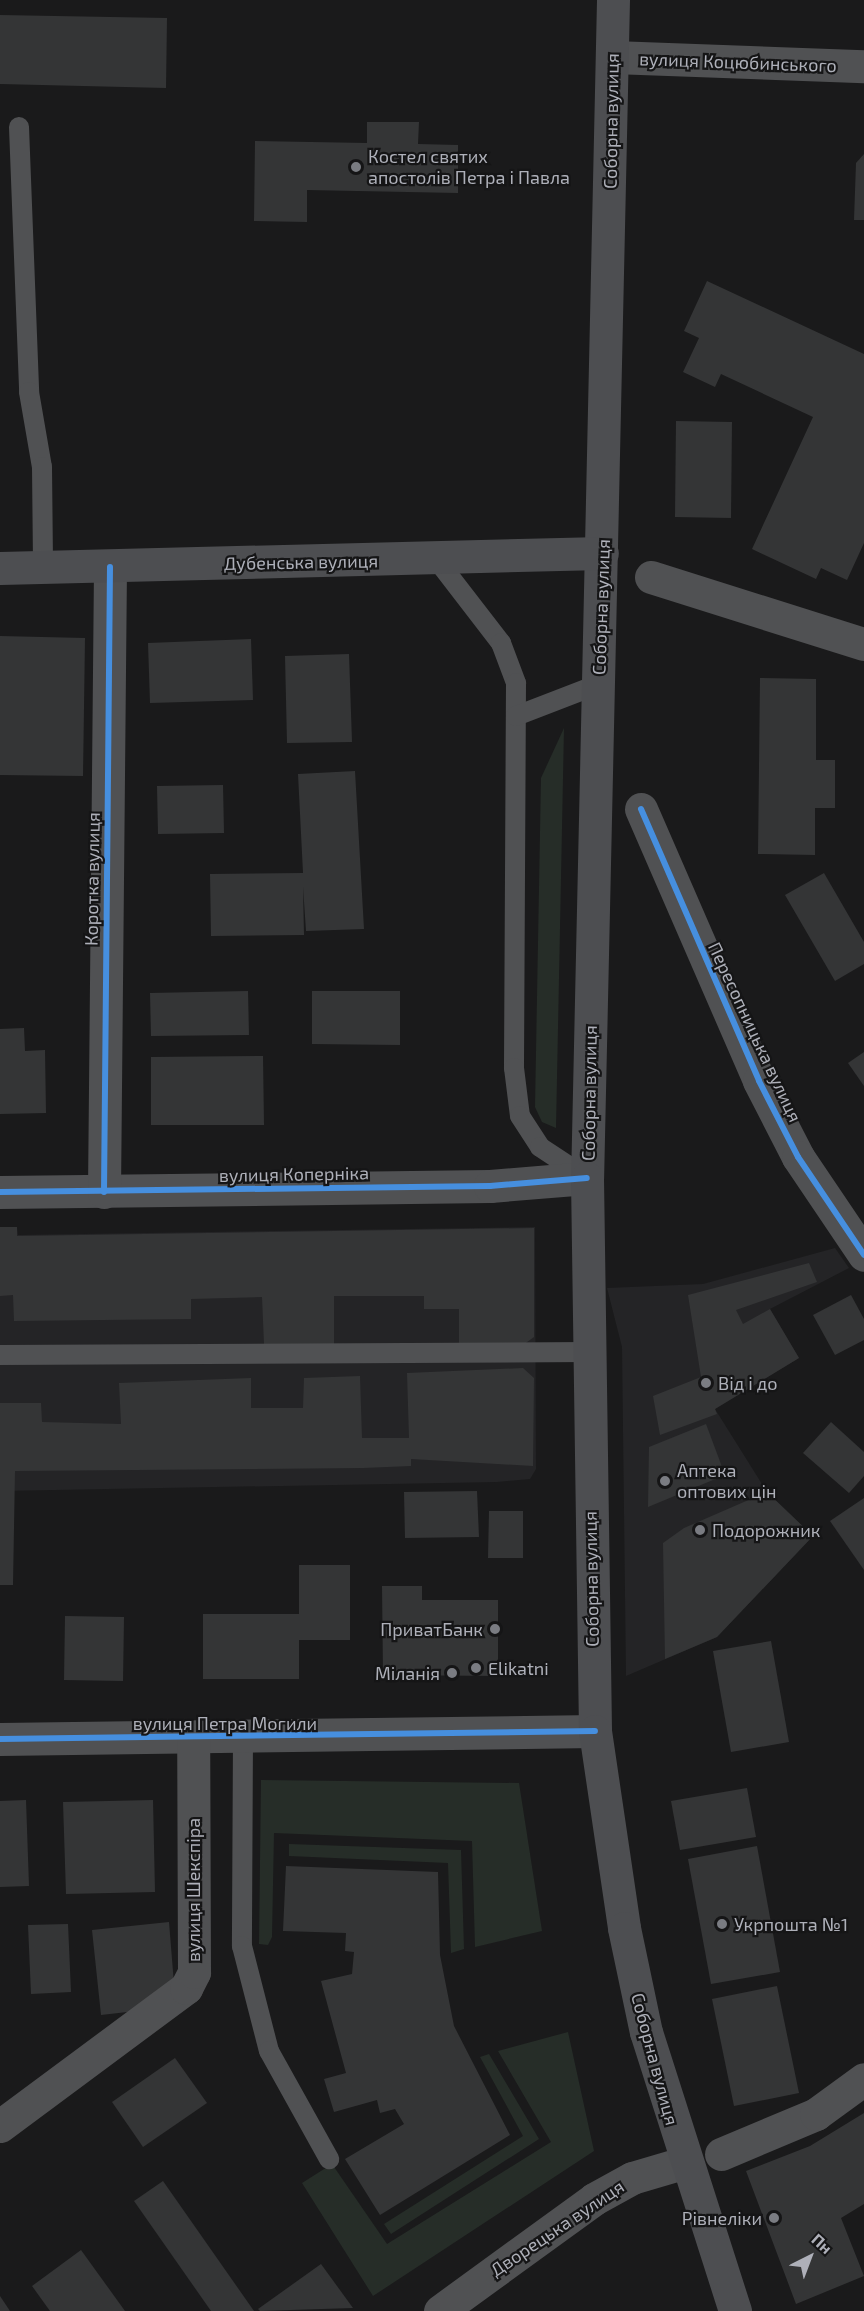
<!DOCTYPE html>
<html>
<head>
<meta charset="utf-8">
<style>
	body { margin:0 }
	#map { position:relative; width:864px; height:2311px; overflow:hidden; background:#1a1a1b; font-family:"Exo 2",sans-serif }
	div>[style] { position:absolute }
	[style*='--x'] { left:calc(var(--x)*1px); top:calc(var(--y)*1px); width:calc(var(--w)*1px); rotate:calc(var(--a)*1deg) }
	.built>* { inset:0; background:#242426 }
	.green>* { inset:0; background:#262d28 }
	.building>* { inset:0; background:#343536 }
	.service>* { height:20px; margin:-10px; padding:0 10px; transform-origin:10px; border-radius:10px; background:#505153 }
	.minor>* { height:33px; margin:-16.5px; padding:0 16.5px; transform-origin:16.5px; border-radius:16.5px; background:#505153 }
	.tertiary>* { height:33px; margin:-16.5px; padding:0 16.5px; transform-origin:16.5px; border-radius:16.5px; background:#505153 }
	.primary>* { height:33px; margin:-16.5px; padding:0 16.5px; transform-origin:16.5px; border-radius:16.5px; background:#4d4e51 }
	.cycleway>* { height:6px; margin:-3px; padding:0 3px; transform-origin:3px; border-radius:3px; background:#468fdf }
	.dots>* { width:16px; height:16px; translate:-50% -50%; box-sizing:border-box; border:3px solid #151516; border-radius:50% }
	span { translate:-50% -50%; white-space:nowrap; text-align:center; line-height:1.15; -webkit-text-stroke:4.5px #151516; paint-order:stroke }
	.street-label { font-size:18px; color:#aeb0b9 }
	.poi-label { font-size:18px; color:#aeb0b9 }
	.left { translate:0 -50%; text-align:left }
	.right { translate:-100% -50%; text-align:right }
	.north { position:absolute; left:780px; top:2227px; width:60px; height:60px; -webkit-text-stroke:4px #151516; paint-order:stroke; rotate:42deg; font-size:16px; font-weight:700; line-height:24px; text-align:center; color:#aeb0b9 }
	.north::after { content:''; display:block; margin:auto; width:21px; height:27px; background:#aeb0b9; clip-path:polygon(50% 0,100% 100%,50% 72%,0 100%) }
</style>
</head>
<body>
<div id="map">
	<div class="built">
		<div style="clip-path:polygon(0 1227px,17px 1227px,18px 1235px,535px 1227px,536px 1469px,530px 1479px,497px 1482px,0 1491px)"></div>
		<div style="clip-path:polygon(835px 1248px,849px 1268px,770px 1309px,799px 1358px,715px 1409px,767px 1492px,813px 1536px,717px 1637px,626px 1676px,622px 1347px,607px 1288px,703px 1284px)"></div>
	</div>
	<div class="green">
		<div style="clip-path:polygon(564px 728px,556px 1128px,542px 1122px,535px 1107px,541px 778px)"></div>
		<div style="clip-path:polygon(261px 1780px,519px 1783px,542px 1931px,475px 1947px,472px 1841px,274px 1833px,272px 1937px,268px 1945px,259px 1944px)"></div>
		<div style="clip-path:polygon(289px 1844px,461px 1850px,464px 1949px,451px 1953px,448px 1863px,289px 1856px)"></div>
		<div style="clip-path:polygon(568px 2032px,594px 2151px,373px 2296px,302px 2183px,332px 2164px,387px 2244px,551px 2142px,498px 2051px)"></div>
		<div style="clip-path:polygon(489px 2054px,539px 2139px,391px 2234px,384px 2224px,523px 2136px,480px 2057px)"></div>
	</div>
	<div class="building">
		<div style="clip-path:polygon(0 15px,167px 18px,166px 88px,0 84px)"></div>
		<div style="clip-path:polygon(367px 122px,419px 122px,418px 144px,458px 145px,458px 193px,307px 190px,307px 222px,254px 221px,255px 141px,367px 143px)"></div>
		<div style="clip-path:polygon(864px 154px,864px 220px,854px 220px,856px 163px)"></div>
		<div style="clip-path:polygon(707px 281px,864px 354px,864px 543px,847px 580px,821px 568px,816px 579px,752px 549px,813px 417px,721px 374px,715px 387px,683px 372px,699px 338px,684px 331px)"></div>
		<div style="clip-path:polygon(676px 421px,732px 422px,731px 518px,675px 517px)"></div>
		<div style="clip-path:polygon(0 636px,85px 638px,83px 776px,0 775px)"></div>
		<div style="clip-path:polygon(251px 639px,253px 700px,150px 703px,148px 643px)"></div>
		<div style="clip-path:polygon(349px 654px,352px 742px,287px 743px,285px 656px)"></div>
		<div style="clip-path:polygon(760px 678px,816px 679px,816px 760px,835px 760px,835px 808px,815px 808px,815px 855px,758px 854px)"></div>
		<div style="clip-path:polygon(355px 771px,364px 929px,306px 931px,303px 887px,304px 935px,211px 936px,210px 874px,303px 873px,298px 774px)"></div>
		<div style="clip-path:polygon(223px 785px,224px 833px,158px 834px,157px 786px)"></div>
		<div style="clip-path:polygon(824px 873px,864px 942px,864px 964px,835px 981px,785px 895px)"></div>
		<div style="clip-path:polygon(248px 991px,249px 1035px,151px 1036px,150px 993px)"></div>
		<div style="clip-path:polygon(312px 991px,400px 991px,400px 1045px,312px 1044px)"></div>
		<div style="clip-path:polygon(24px 1028px,25px 1051px,45px 1050px,46px 1113px,0 1114px,0 1029px)"></div>
		<div style="clip-path:polygon(864px 1052px,864px 1086px,848px 1063px)"></div>
		<div style="clip-path:polygon(263px 1056px,264px 1125px,151px 1125px,151px 1057px)"></div>
		<div style="clip-path:polygon(0 1227px,17px 1227px,17px 1236px,534px 1228px,534px 1337px,523px 1345px,459px 1345px,459px 1309px,424px 1309px,424px 1296px,334px 1296px,334px 1345px,264px 1344px,262px 1297px,191px 1299px,191px 1319px,14px 1321px,13px 1295px,0 1296px)"></div>
		<div style="clip-path:polygon(809px 1263px,817px 1282px,736px 1310px,743px 1324px,770px 1309px,799px 1358px,715px 1409px,717px 1414px,660px 1435px,653px 1396px,701px 1377px,688px 1295px)"></div>
		<div style="clip-path:polygon(851px 1295px,864px 1319px,864px 1340px,835px 1355px,813px 1315px)"></div>
		<div style="clip-path:polygon(523px 1368px,534px 1378px,533px 1466px,411px 1459px,411px 1466px,363px 1468px,15px 1471px,13px 1585px,0 1585px,0 1403px,41px 1403px,42px 1422px,121px 1424px,119px 1383px,251px 1378px,251px 1408px,303px 1408px,304px 1378px,360px 1376px,362px 1438px,409px 1438px,407px 1373px)"></div>
		<div style="clip-path:polygon(831px 1422px,864px 1452px,864px 1476px,849px 1493px,803px 1453px)"></div>
		<div style="clip-path:polygon(706px 1424px,725px 1475px,648px 1507px,649px 1447px)"></div>
		<div style="clip-path:polygon(477px 1491px,479px 1537px,405px 1538px,404px 1492px)"></div>
		<div style="clip-path:polygon(767px 1492px,813px 1536px,717px 1637px,665px 1659px,663px 1543px,684px 1528px)"></div>
		<div style="clip-path:polygon(864px 1498px,864px 1570px,830px 1521px)"></div>
		<div style="clip-path:polygon(489px 1511px,523px 1511px,523px 1558px,488px 1558px)"></div>
		<div style="clip-path:polygon(299px 1565px,350px 1565px,350px 1640px,299px 1640px,299px 1679px,203px 1679px,203px 1614px,299px 1614px)"></div>
		<div style="clip-path:polygon(382px 1586px,422px 1586px,422px 1600px,498px 1600px,498px 1676px,383px 1675px)"></div>
		<div style="clip-path:polygon(65px 1616px,124px 1617px,123px 1681px,64px 1680px)"></div>
		<div style="clip-path:polygon(771px 1641px,789px 1742px,731px 1752px,713px 1651px)"></div>
		<div style="clip-path:polygon(747px 1788px,756px 1837px,680px 1850px,671px 1801px)"></div>
		<div style="clip-path:polygon(26px 1800px,29px 1886px,0 1887px,0 1801px)"></div>
		<div style="clip-path:polygon(153px 1800px,155px 1892px,66px 1894px,63px 1802px)"></div>
		<div style="clip-path:polygon(757px 1846px,780px 1972px,711px 1984px,688px 1859px)"></div>
		<div style="clip-path:polygon(286px 1866px,438px 1872px,440px 1955px,454px 2026px,510px 2135px,380px 2215px,345px 2159px,404px 2124px,395px 2109px,380px 2113px,377px 2100px,334px 2112px,324px 2079px,346px 2073px,321px 1981px,352px 1974px,354px 1952px,345px 1951px,346px 1933px,283px 1931px)"></div>
		<div style="clip-path:polygon(169px 1922px,174px 1984px,136px 2011px,101px 2015px,92px 1930px)"></div>
		<div style="clip-path:polygon(68px 1924px,71px 1992px,31px 1994px,28px 1925px)"></div>
		<div style="clip-path:polygon(777px 1986px,799px 2093px,734px 2106px,712px 1999px)"></div>
		<div style="clip-path:polygon(175px 2058px,207px 2103px,143px 2147px,112px 2102px)"></div>
		<div style="clip-path:polygon(864px 2113px,864px 2204px,841px 2218px,864px 2276px,796px 2304px,746px 2171px,810px 2146px)"></div>
		<div style="clip-path:polygon(163px 2181px,254px 2311px,211px 2311px,134px 2201px)"></div>
		<div style="clip-path:polygon(81px 2250px,125px 2311px,50px 2311px,32px 2286px)"></div>
		<div style="clip-path:polygon(321px 2264px,353px 2308px,260px 2311px,258px 2309px)"></div>
		<div style="clip-path:polygon(0 2296px,10px 2311px,0 2311px)"></div>
	</div>
	<div class="service">
		<div style="--x:19;--y:127;--w:265;--a:87.8"></div>
		<div style="--x:29;--y:392;--w:76;--a:80.2"></div>
		<div style="--x:42;--y:467;--w:100;--a:89.4"></div>
		<div style="--x:437;--y:560;--w:105;--a:52.4"></div>
		<div style="--x:501;--y:643;--w:43;--a:69.4"></div>
		<div style="--x:516;--y:683;--w:385;--a:90.3"></div>
		<div style="--x:514;--y:1068;--w:48;--a:82.9"></div>
		<div style="--x:520;--y:1116;--w:37;--a:57"></div>
		<div style="--x:540;--y:1147;--w:56;--a:33.4"></div>
		<div style="--x:516;--y:716;--w:89;--a:-21.1"></div>
		<div style="--x:0;--y:1355;--w:589;--a:-0.29"></div>
		<div style="--x:243;--y:1737;--w:209;--a:90.3"></div>
		<div style="--x:242;--y:1946;--w:108;--a:75.6"></div>
		<div style="--x:269;--y:2051;--w:124;--a:60.9"></div>
	</div>
	<div class="minor">
		<div style="--x:651;--y:577;--w:223;--a:17.5"></div>
		<div style="--x:641;--y:809;--w:296;--a:66.5"></div>
		<div style="--x:759;--y:1081;--w:85;--a:62.8"></div>
		<div style="--x:798;--y:1157;--w:118;--a:56"></div>
		<div style="--x:0;--y:1192;--w:490;--a:-0.7"></div>
		<div style="--x:490;--y:1186;--w:97;--a:-4.7"></div>
		<div style="--x:104;--y:1192;--w:625;--a:-89.45"></div>
		<div style="--x:0;--y:1739;--w:595;--a:-0.77"></div>
		<div style="--x:0;--y:2126;--w:232;--a:-36.6"></div>
		<div style="--x:186;--y:1988;--w:18;--a:-63"></div>
		<div style="--x:194;--y:1972;--w:234;--a:-90.2"></div>
		<div style="--x:721;--y:2154;--w:103;--a:-22.8"></div>
		<div style="--x:816;--y:2114;--w:59;--a:-36.1"></div>
		<div style="--x:440;--y:2311;--w:190;--a:-36"></div>
		<div style="--x:594;--y:2199;--w:43;--a:-28.9"></div>
		<div style="--x:632;--y:2178;--w:53;--a:-16.4"></div>
	</div>
	<div class="tertiary">
		<div style="--x:613;--y:57;--w:251;--a:2.1"></div>
	</div>
	<div class="primary">
		<div style="--x:613;--y:0;--w:1178;--a:91.26"></div>
		<div style="--x:587;--y:1178;--w:553;--a:89.17"></div>
		<div style="--x:595;--y:1731;--w:199;--a:81.6"></div>
		<div style="--x:624;--y:1928;--w:106;--a:78.1"></div>
		<div style="--x:646;--y:2032;--w:293;--a:72.3"></div>
		<div style="--x:0;--y:568;--w:602;--a:-1.43"></div>
	</div>
	<div class="cycleway">
		<div style="--x:641;--y:809;--w:296;--a:66.5"></div>
		<div style="--x:759;--y:1081;--w:85;--a:62.8"></div>
		<div style="--x:798;--y:1157;--w:118;--a:56"></div>
		<div style="--x:0;--y:1192;--w:490;--a:-0.7"></div>
		<div style="--x:490;--y:1186;--w:97;--a:-4.7"></div>
		<div style="--x:104;--y:1192;--w:625;--a:-89.45"></div>
		<div style="--x:0;--y:1739;--w:595;--a:-0.77"></div>
	</div>
	<div class="dots">
		<div style="left:356px;top:167px;background:#7a7c82"></div>
		<div style="left:706px;top:1383px;background:#7a7c82"></div>
		<div style="left:665px;top:1481px;background:#7a7c82"></div>
		<div style="left:700px;top:1530px;background:#7a7c82"></div>
		<div style="left:495px;top:1629px;background:#7a7c82"></div>
		<div style="left:476px;top:1668px;background:#7a7c82"></div>
		<div style="left:452px;top:1673px;background:#7a7c82"></div>
		<div style="left:722px;top:1924px;background:#7a7c82"></div>
		<div style="left:774px;top:2218px;background:#7a7c82"></div>
	</div>
	<div class="street-label">
		<span style="left:738px;top:62px;rotate:2deg">вулиця Коцюбинського</span>
		<span style="left:611px;top:121px;rotate:-89deg">Соборна вулиця</span>
		<span style="left:301px;top:562px;rotate:-1deg">Дубенська вулиця</span>
		<span style="left:601px;top:607px;rotate:-88deg">Соборна вулиця</span>
		<span style="left:92px;top:879px;rotate:-89deg">Коротка вулиця</span>
		<span style="left:755px;top:1032px;rotate:65deg">Пересопницька вулиця</span>
		<span style="left:589px;top:1093px;rotate:-89deg">Соборна вулиця</span>
		<span style="left:294px;top:1174px;rotate:-1deg">вулиця Коперніка</span>
		<span style="left:591px;top:1579px;rotate:-91deg">Соборна вулиця</span>
		<span style="left:225px;top:1723px">вулиця Петра Могили</span>
		<span style="left:193px;top:1890px;rotate:-90deg">вулиця Шекспіра</span>
		<span style="left:655px;top:2059px;rotate:75deg">Соборна вулиця</span>
		<span style="left:557px;top:2228px;rotate:-34deg">Дворецька вулиця</span>
	</div>
	<div class="poi-label">
		<span class="left" style="left:368px;top:167px">Костел святих<br>апостолів Петра і Павла</span>
		<span class="left" style="left:718px;top:1383px">Від і до</span>
		<span class="left" style="left:677px;top:1481px">Аптека<br>оптових цін</span>
		<span class="left" style="left:712px;top:1530px">Подорожник</span>
		<span class="right" style="left:483px;top:1629px">ПриватБанк</span>
		<span class="left" style="left:488px;top:1668px">Elikatni</span>
		<span class="right" style="left:440px;top:1673px">Міланія</span>
		<span class="left" style="left:734px;top:1924px">Укрпошта №1</span>
		<span class="right" style="left:762px;top:2218px">Рівнеліки</span>
	</div>
	<div class="north">Пн</div>
</div>
</body>
</html>
